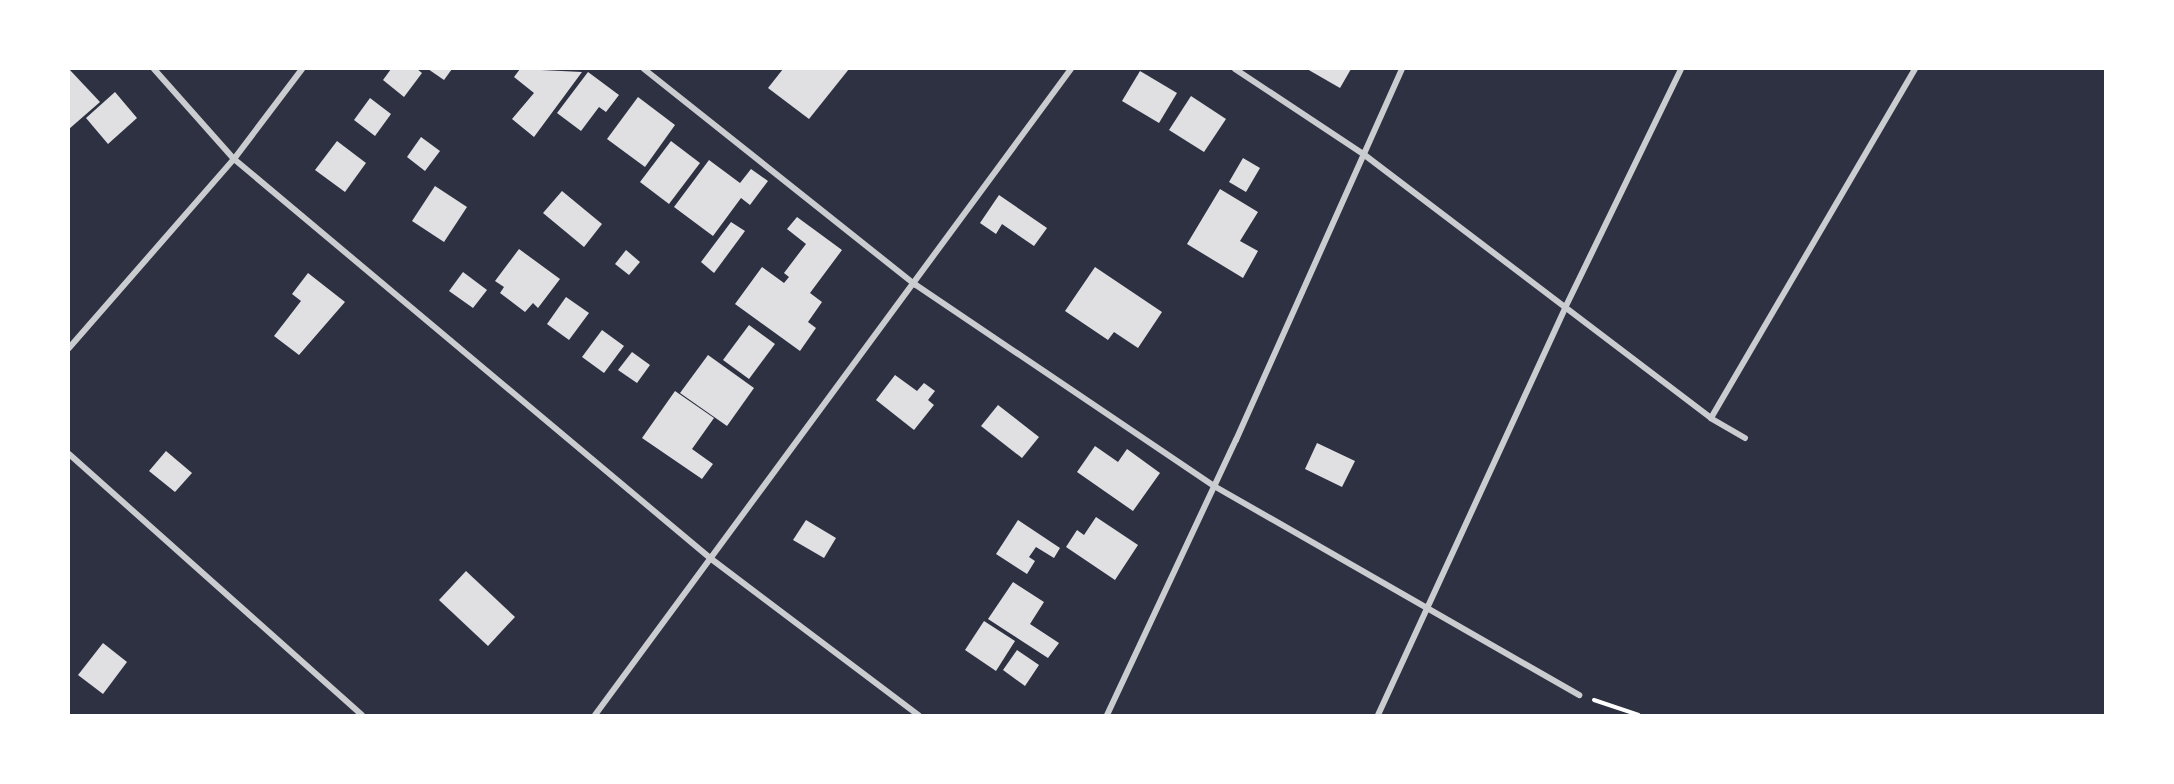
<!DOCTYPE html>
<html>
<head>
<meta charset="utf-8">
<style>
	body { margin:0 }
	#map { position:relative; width:2174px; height:784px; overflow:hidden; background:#2d3142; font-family:Arial,sans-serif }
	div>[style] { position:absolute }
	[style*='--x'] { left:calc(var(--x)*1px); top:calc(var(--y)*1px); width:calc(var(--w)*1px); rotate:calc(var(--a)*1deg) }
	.building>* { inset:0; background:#e0e0e3 }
	.path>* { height:4px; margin:-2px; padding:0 2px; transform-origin:2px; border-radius:2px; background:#fff }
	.minor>* { height:6px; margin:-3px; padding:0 3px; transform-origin:3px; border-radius:3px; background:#caccd0 }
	span { translate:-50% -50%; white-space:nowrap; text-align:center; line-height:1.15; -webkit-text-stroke:6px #fff; paint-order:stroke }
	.frame { position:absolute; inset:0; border:70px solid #fff; pointer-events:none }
</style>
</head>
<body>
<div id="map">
	<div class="building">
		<div style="clip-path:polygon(69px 69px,100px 102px,69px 129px)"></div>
		<div style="clip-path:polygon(391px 69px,417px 69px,422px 73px,404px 97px,383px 80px)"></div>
		<div style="clip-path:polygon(428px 69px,452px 69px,444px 80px)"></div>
		<div style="clip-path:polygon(520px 69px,582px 72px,534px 137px,512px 119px,534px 93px,514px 77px)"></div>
		<div style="clip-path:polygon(783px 69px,849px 69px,809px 119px,768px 88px)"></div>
		<div style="clip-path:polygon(1307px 69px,1351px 69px,1340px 88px)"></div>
		<div style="clip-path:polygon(1140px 71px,1177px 93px,1159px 123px,1122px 101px)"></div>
		<div style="clip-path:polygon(588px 72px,619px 95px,606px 112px,599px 107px,581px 131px,557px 113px)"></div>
		<div style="clip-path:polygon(115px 92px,137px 118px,108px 144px,86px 118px)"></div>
		<div style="clip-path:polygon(1191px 96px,1226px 119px,1204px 152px,1169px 130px)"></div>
		<div style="clip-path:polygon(638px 97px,675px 125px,645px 167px,607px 139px)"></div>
		<div style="clip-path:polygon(370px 98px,391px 114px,375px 136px,354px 120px)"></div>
		<div style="clip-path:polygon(421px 137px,440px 151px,425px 171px,407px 157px)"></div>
		<div style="clip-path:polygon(337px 141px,366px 163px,345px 192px,315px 170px)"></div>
		<div style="clip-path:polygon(671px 141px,700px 163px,669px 204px,640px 182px)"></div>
		<div style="clip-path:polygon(1243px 158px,1260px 168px,1246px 192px,1229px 182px)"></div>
		<div style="clip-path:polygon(709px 160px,740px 183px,751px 169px,768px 181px,750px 205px,741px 198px,713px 236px,674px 207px)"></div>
		<div style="clip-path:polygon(435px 186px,467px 207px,444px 242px,412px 221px)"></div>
		<div style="clip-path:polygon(1220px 189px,1258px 212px,1240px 241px,1258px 251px,1243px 278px,1187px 244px)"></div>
		<div style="clip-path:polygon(562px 191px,602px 224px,584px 247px,543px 213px)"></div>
		<div style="clip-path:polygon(999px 195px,1047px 228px,1034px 246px,1002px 224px,996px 234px,980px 223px)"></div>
		<div style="clip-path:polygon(797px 217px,842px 250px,810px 293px,822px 302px,808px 322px,816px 328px,800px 351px,735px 304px,762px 267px,784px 283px,789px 277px,784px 273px,806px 244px,787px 229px)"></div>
		<div style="clip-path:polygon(731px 222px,745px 231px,714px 273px,701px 262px)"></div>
		<div style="clip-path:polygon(519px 249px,560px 279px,538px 308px,533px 303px,525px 312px,500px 293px,504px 287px,495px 281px)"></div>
		<div style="clip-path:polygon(626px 250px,640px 262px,629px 275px,615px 264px)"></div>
		<div style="clip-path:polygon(1095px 267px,1162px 312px,1138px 348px,1114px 332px,1108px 340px,1065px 311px)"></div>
		<div style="clip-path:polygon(463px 272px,487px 290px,473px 308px,449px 291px)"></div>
		<div style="clip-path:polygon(308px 273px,345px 302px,299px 355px,274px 336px,301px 301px,292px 294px)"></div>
		<div style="clip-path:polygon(566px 297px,589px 313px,569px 340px,547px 324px)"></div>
		<div style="clip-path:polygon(749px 325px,775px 344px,749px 379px,723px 360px)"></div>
		<div style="clip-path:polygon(602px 330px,624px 346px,604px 373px,582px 357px)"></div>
		<div style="clip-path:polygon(632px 352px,650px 365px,637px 383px,618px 370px)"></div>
		<div style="clip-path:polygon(708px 355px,754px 388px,727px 426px,680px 393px)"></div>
		<div style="clip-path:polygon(895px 375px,917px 391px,924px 383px,935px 391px,928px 400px,934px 405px,914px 430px,876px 400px)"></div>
		<div style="clip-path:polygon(675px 391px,714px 418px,692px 449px,713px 464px,702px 479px,642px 438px)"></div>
		<div style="clip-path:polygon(998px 405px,1039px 437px,1022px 458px,981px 426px)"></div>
		<div style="clip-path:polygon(1317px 443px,1355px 461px,1342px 487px,1305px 469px)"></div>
		<div style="clip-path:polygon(1095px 446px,1118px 462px,1127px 449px,1160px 473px,1133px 511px,1077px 472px)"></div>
		<div style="clip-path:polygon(166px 451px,192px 473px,175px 492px,149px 471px)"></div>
		<div style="clip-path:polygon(1096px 517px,1138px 545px,1115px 580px,1066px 547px,1077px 530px,1084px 535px)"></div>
		<div style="clip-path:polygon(806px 520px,836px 538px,824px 558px,793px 540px)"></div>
		<div style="clip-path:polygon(1018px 520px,1060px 548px,1054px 558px,1036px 547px,1029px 557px,1035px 561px,1027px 574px,996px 554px)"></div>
		<div style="clip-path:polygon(466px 571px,515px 617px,488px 646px,439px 600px)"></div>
		<div style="clip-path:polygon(1013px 582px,1044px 602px,1030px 624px,1059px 643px,1048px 658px,988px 619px)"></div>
		<div style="clip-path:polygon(984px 621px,1015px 641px,996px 671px,965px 650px)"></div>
		<div style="clip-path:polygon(103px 643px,127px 662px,103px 694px,78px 675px)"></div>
		<div style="clip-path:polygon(1017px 650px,1039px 665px,1025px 686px,1003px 670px)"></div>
	</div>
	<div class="path">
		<div style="--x:1594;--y:700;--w:47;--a:18.4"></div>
	</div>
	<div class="minor">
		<div style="--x:154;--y:69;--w:120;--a:48.4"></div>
		<div style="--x:234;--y:159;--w:621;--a:39.97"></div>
		<div style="--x:710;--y:558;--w:261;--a:37"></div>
		<div style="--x:644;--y:69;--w:347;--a:38.5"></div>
		<div style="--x:916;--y:285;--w:359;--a:34"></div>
		<div style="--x:1214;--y:486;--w:421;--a:29.8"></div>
		<div style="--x:1235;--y:69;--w:152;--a:33.5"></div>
		<div style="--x:1362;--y:153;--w:438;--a:37.2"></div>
		<div style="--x:69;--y:348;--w:251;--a:-48.9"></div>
		<div style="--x:234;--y:159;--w:113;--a:-52.9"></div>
		<div style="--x:1745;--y:438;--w:39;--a:-150"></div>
		<div style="--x:1711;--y:418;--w:404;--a:-59.7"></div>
		<div style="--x:69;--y:454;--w:392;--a:41.7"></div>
		<div style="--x:595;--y:715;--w:802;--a:-53.62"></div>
		<div style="--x:1107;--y:715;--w:304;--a:-64.9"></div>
		<div style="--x:1236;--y:440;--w:406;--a:-65.9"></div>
		<div style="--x:1378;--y:715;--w:448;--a:-65.3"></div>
		<div style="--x:1565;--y:308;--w:266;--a:-64.1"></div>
	</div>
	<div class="frame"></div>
</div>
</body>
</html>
